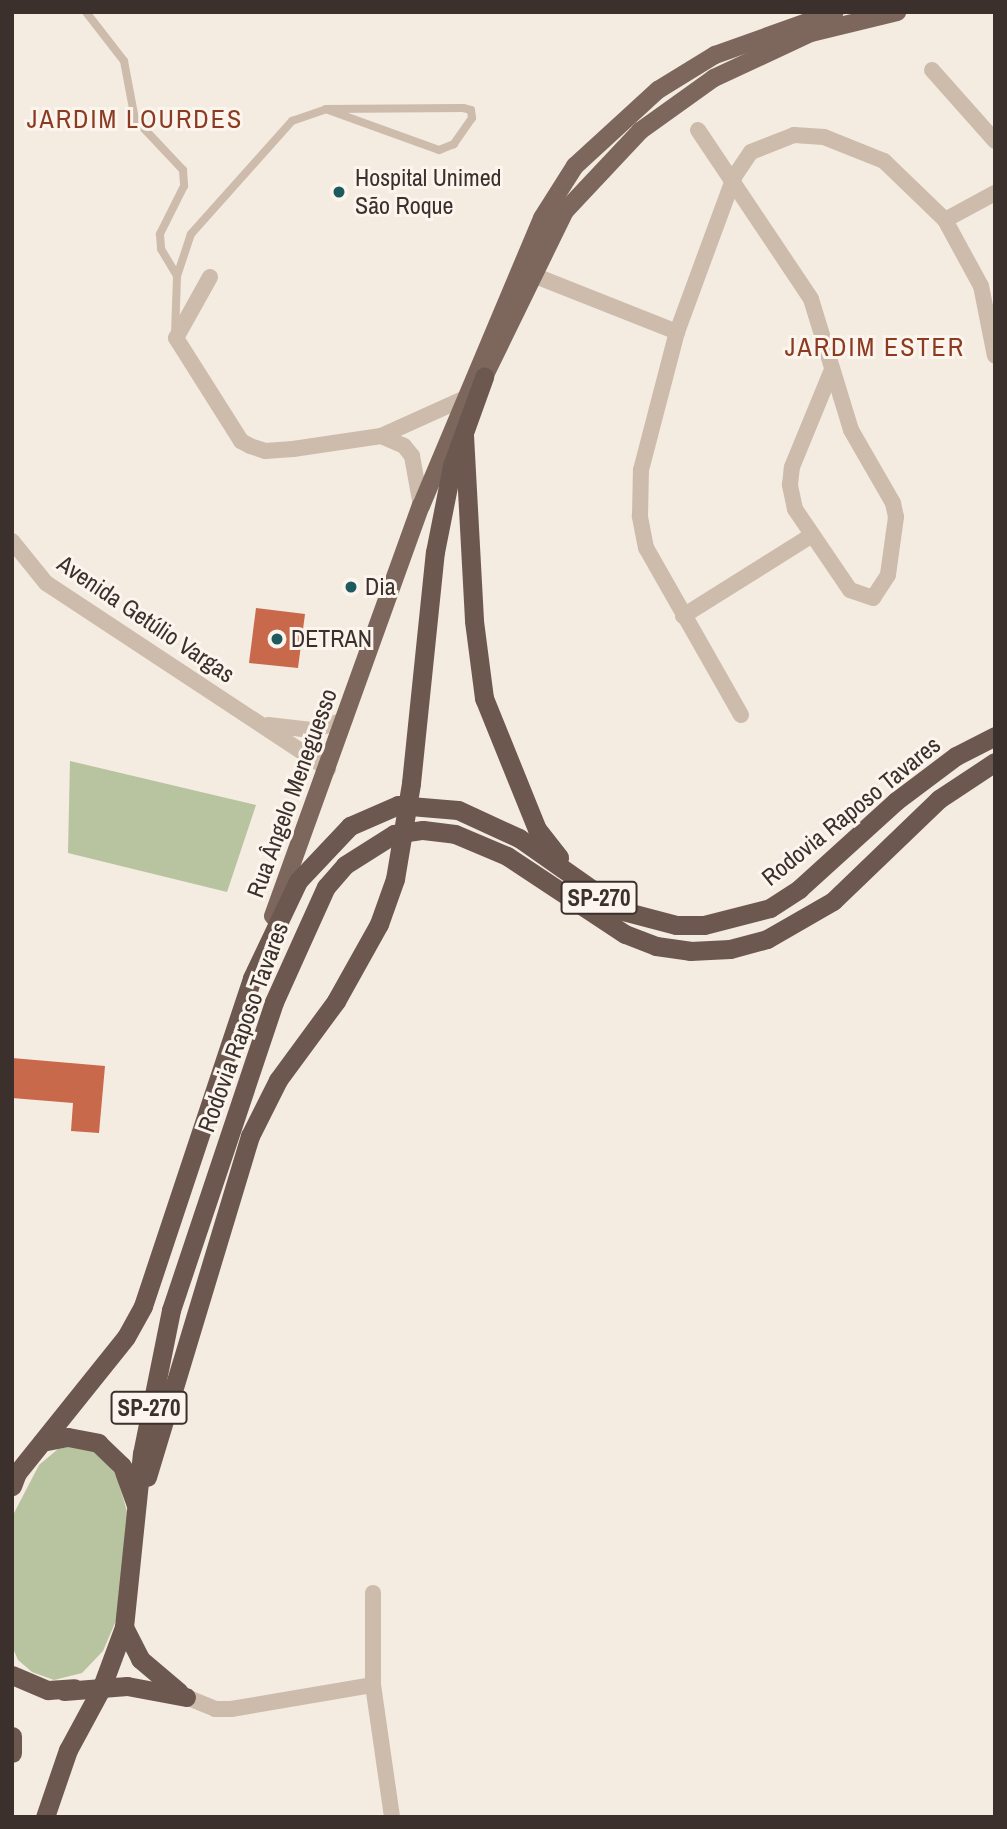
<!DOCTYPE html>
<html>
<head>
<meta charset="utf-8">
<style>
	body { margin:0 }
	#map { position:relative; width:1007px; height:1829px; overflow:hidden; background:#f4ebe1; font-family:"Archivo Narrow",sans-serif }
	div>[style] { position:absolute }
	[style*='--x'] { left:calc(var(--x)*1px); top:calc(var(--y)*1px); width:calc(var(--w)*1px); rotate:calc(var(--a)*1deg) }
	.green>* { inset:0; background:#b8c4a0 }
	.building>* { inset:0; background:#c8694b }
	.service>* { height:8px; margin:-4px; padding:0 4px; transform-origin:4px; border-radius:4px; background:#cdbbac }
	.minor>* { height:16px; margin:-8px; padding:0 8px; transform-origin:8px; border-radius:8px; background:#cdbbac }
	.primary>* { height:18px; margin:-9px; padding:0 9px; transform-origin:9px; border-radius:9px; background:#7d675c }
	.trunk>* { height:19px; margin:-9.5px; padding:0 9.5px; transform-origin:9.5px; border-radius:9.5px; background:#6c584f }
	.trunk-bridge>* { height:19px; margin:-9.5px; padding:0 9.5px; transform-origin:9.5px; border-radius:9.5px; background:#6c584f }
	.dots>* { width:19px; height:19px; translate:-50% -50%; box-sizing:border-box; border:4px solid #fbf5ee; border-radius:50% }
	span { translate:-50% -50%; white-space:nowrap; text-align:center; line-height:1.15; -webkit-text-stroke:6px #fbf5ee; paint-order:stroke }
	.shield-label span { padding:2px 5px; background:#fbf5ee; border:2px solid; border-radius:5px; -webkit-text-stroke-width:0 }
	.shield-label { font-size:23px; color:#3b302b; font-weight:700 }
	.poi-label { font-size:24px; color:#3b302b }
	.left { translate:0 -50%; text-align:left }
	.street-label { font-size:24px; color:#3b302b }
	.neighbourhood-label { font-size:26px; color:#8c3b22; letter-spacing:2px }
	.frame { position:absolute; inset:0; border:14px solid #3b302b; pointer-events:none }
</style>
</head>
<body>
<div id="map">
	<div class="green">
		<div style="clip-path:polygon(70px 761px,256px 805px,227px 892px,68px 853px)"></div>
		<div style="clip-path:polygon(82px 1444px,101px 1452px,117px 1477px,128px 1515px,118px 1616px,103px 1651px,82px 1673px,54px 1680px,32px 1672px,18px 1660px,12px 1646px,12px 1517px,39px 1465px,58px 1449px)"></div>
	</div>
	<div class="building">
		<div style="clip-path:polygon(256px 608px,305px 614px,298px 668px,249px 663px)"></div>
		<div style="clip-path:polygon(12px 1058px,105px 1066px,99px 1133px,71px 1131px,73px 1103px,12px 1098px)"></div>
	</div>
	<div class="service">
		<div style="--x:86;--y:12;--w:62;--a:52.2"></div>
		<div style="--x:124;--y:61;--w:59;--a:79.3"></div>
		<div style="--x:135;--y:119;--w:70;--a:46.7"></div>
		<div style="--x:183;--y:170;--w:16;--a:86"></div>
		<div style="--x:184;--y:186;--w:54;--a:116.6"></div>
		<div style="--x:160;--y:234;--w:15;--a:86"></div>
		<div style="--x:161;--y:249;--w:31;--a:59"></div>
		<div style="--x:463;--y:108;--w:8;--a:14"></div>
		<div style="--x:471;--y:110;--w:8;--a:83"></div>
		<div style="--x:472;--y:118;--w:32;--a:125"></div>
		<div style="--x:454;--y:144;--w:16;--a:158"></div>
		<div style="--x:439;--y:150;--w:120;--a:-160.1"></div>
		<div style="--x:326;--y:109;--w:137;--a:-0.4"></div>
		<div style="--x:175;--y:334;--w:58;--a:-88"></div>
		<div style="--x:177;--y:276;--w:44;--a:-71.6"></div>
		<div style="--x:191;--y:234;--w:152;--a:-48.2"></div>
		<div style="--x:292;--y:121;--w:36;--a:-19"></div>
	</div>
	<div class="minor">
		<div style="--x:932;--y:70;--w:95;--a:48.4"></div>
		<div style="--x:698;--y:130;--w:203;--a:56.2"></div>
		<div style="--x:811;--y:299;--w:137;--a:73"></div>
		<div style="--x:851;--y:430;--w:84;--a:60.1"></div>
		<div style="--x:893;--y:503;--w:14;--a:78"></div>
		<div style="--x:896;--y:517;--w:59;--a:97.9"></div>
		<div style="--x:888;--y:575;--w:27;--a:123"></div>
		<div style="--x:873;--y:598;--w:24;--a:-161"></div>
		<div style="--x:850;--y:590;--w:98;--a:-124.2"></div>
		<div style="--x:795;--y:509;--w:25;--a:-102"></div>
		<div style="--x:790;--y:485;--w:18;--a:-84"></div>
		<div style="--x:792;--y:467;--w:103;--a:-67.7"></div>
		<div style="--x:945;--y:220;--w:57;--a:-28.4"></div>
		<div style="--x:523;--y:271;--w:166;--a:21.6"></div>
		<div style="--x:210;--y:277;--w:70;--a:119.1"></div>
		<div style="--x:176;--y:338;--w:122;--a:57.7"></div>
		<div style="--x:241;--y:441;--w:10;--a:29"></div>
		<div style="--x:250;--y:446;--w:16;--a:18"></div>
		<div style="--x:265;--y:451;--w:28;--a:-4"></div>
		<div style="--x:293;--y:449;--w:89;--a:-8.4"></div>
		<div style="--x:381;--y:436;--w:90;--a:-24.3"></div>
		<div style="--x:381;--y:436;--w:25;--a:23"></div>
		<div style="--x:404;--y:446;--w:13;--a:51"></div>
		<div style="--x:412;--y:456;--w:51;--a:79.8"></div>
		<div style="--x:12;--y:541;--w:54;--a:51"></div>
		<div style="--x:46;--y:583;--w:338;--a:33.4"></div>
		<div style="--x:683;--y:616;--w:152;--a:-32.1"></div>
		<div style="--x:741;--y:715;--w:192;--a:-119.6"></div>
		<div style="--x:646;--y:548;--w:33;--a:-101"></div>
		<div style="--x:640;--y:516;--w:46;--a:-88.8"></div>
		<div style="--x:641;--y:470;--w:143;--a:-75.4"></div>
		<div style="--x:677;--y:332;--w:165;--a:-69.8"></div>
		<div style="--x:734;--y:177;--w:30;--a:-56"></div>
		<div style="--x:751;--y:152;--w:46;--a:-21.6"></div>
		<div style="--x:794;--y:135;--w:30;--a:4"></div>
		<div style="--x:824;--y:137;--w:65;--a:21.8"></div>
		<div style="--x:884;--y:161;--w:85;--a:44"></div>
		<div style="--x:945;--y:220;--w:75;--a:61.4"></div>
		<div style="--x:981;--y:286;--w:71;--a:78.7"></div>
		<div style="--x:268;--y:725;--w:44;--a:6.5"></div>
		<div style="--x:312;--y:730;--w:34;--a:-17"></div>
		<div style="--x:373;--y:1593;--w:92;--a:90"></div>
		<div style="--x:373;--y:1685;--w:133;--a:81.8"></div>
		<div style="--x:186;--y:1697;--w:31;--a:22"></div>
		<div style="--x:215;--y:1709;--w:16;--a:0"></div>
		<div style="--x:231;--y:1709;--w:144;--a:-9.6"></div>
	</div>
	<div class="primary">
		<div style="--x:484;--y:377;--w:185;--a:-64"></div>
		<div style="--x:565;--y:211;--w:110;--a:-46.8"></div>
		<div style="--x:640;--y:131;--w:91;--a:-35.6"></div>
		<div style="--x:714;--y:78;--w:107;--a:-24.9"></div>
		<div style="--x:811;--y:33;--w:89;--a:-13.7"></div>
		<div style="--x:273;--y:916;--w:436;--a:-70.2"></div>
		<div style="--x:421;--y:506;--w:312;--a:-67.2"></div>
		<div style="--x:542;--y:218;--w:62;--a:-57.6"></div>
		<div style="--x:575;--y:166;--w:113;--a:-42.5"></div>
		<div style="--x:658;--y:90;--w:67;--a:-31.6"></div>
		<div style="--x:715;--y:55;--w:127;--a:-19.7"></div>
	</div>
	<div class="trunk">
		<div style="--x:464;--y:435;--w:186;--a:86.9"></div>
		<div style="--x:474;--y:621;--w:78;--a:82.6"></div>
		<div style="--x:484;--y:698;--w:141;--a:68"></div>
		<div style="--x:537;--y:829;--w:36;--a:52"></div>
		<div style="--x:411;--y:783;--w:232;--a:-84.1"></div>
		<div style="--x:435;--y:552;--w:88;--a:-78.8"></div>
		<div style="--x:452;--y:466;--w:95;--a:-70.2"></div>
		<div style="--x:42;--y:1442;--w:26;--a:-11"></div>
		<div style="--x:68;--y:1437;--w:31;--a:11"></div>
		<div style="--x:98;--y:1443;--w:33;--a:44"></div>
		<div style="--x:122;--y:1466;--w:41;--a:70.3"></div>
		<div style="--x:147;--y:1477;--w:356;--a:-73.2"></div>
		<div style="--x:250;--y:1136;--w:63;--a:-63.4"></div>
		<div style="--x:278;--y:1080;--w:98;--a:-53.7"></div>
		<div style="--x:12;--y:1486;--w:14;--a:-69"></div>
		<div style="--x:17;--y:1473;--w:174;--a:-51.3"></div>
		<div style="--x:126;--y:1337;--w:35;--a:-61"></div>
		<div style="--x:143;--y:1306;--w:346;--a:-71.6"></div>
		<div style="--x:252;--y:978;--w:107;--a:-64.6"></div>
		<div style="--x:298;--y:881;--w:76;--a:-46.6"></div>
		<div style="--x:350;--y:826;--w:52;--a:-23.6"></div>
		<div style="--x:398;--y:805;--w:60;--a:4.8"></div>
		<div style="--x:458;--y:810;--w:67;--a:24.7"></div>
		<div style="--x:519;--y:838;--w:127;--a:35.1"></div>
		<div style="--x:623;--y:911;--w:55;--a:14.8"></div>
		<div style="--x:676;--y:925;--w:28;--a:0"></div>
		<div style="--x:704;--y:925;--w:68;--a:-14.4"></div>
		<div style="--x:770;--y:908;--w:35;--a:-33"></div>
		<div style="--x:799;--y:889;--w:131;--a:-42.2"></div>
		<div style="--x:896;--y:801;--w:75;--a:-36.9"></div>
		<div style="--x:956;--y:756;--w:44;--a:-27.1"></div>
		<div style="--x:124;--y:1627;--w:36;--a:63"></div>
		<div style="--x:140;--y:1659;--w:51;--a:40.2"></div>
		<div style="--x:12;--y:1675;--w:39;--a:23"></div>
		<div style="--x:48;--y:1690;--w:26;--a:-4"></div>
		<div style="--x:64;--y:1691;--w:63;--a:-4.5"></div>
		<div style="--x:127;--y:1686;--w:60;--a:10.6"></div>
		<div style="--x:12;--y:1736;--w:17;--a:90"></div>
		<div style="--x:45;--y:1817;--w:71;--a:-71.1"></div>
		<div style="--x:68;--y:1750;--w:69;--a:-61.6"></div>
		<div style="--x:101;--y:1689;--w:66;--a:-69.6"></div>
		<div style="--x:124;--y:1627;--w:174;--a:-84.1"></div>
		<div style="--x:142;--y:1454;--w:147;--a:-78.6"></div>
		<div style="--x:171;--y:1310;--w:325;--a:-71.5"></div>
		<div style="--x:274;--y:1002;--w:126;--a:-65.7"></div>
		<div style="--x:326;--y:887;--w:29;--a:-49"></div>
		<div style="--x:345;--y:865;--w:58;--a:-32.3"></div>
		<div style="--x:394;--y:834;--w:29;--a:-8"></div>
		<div style="--x:423;--y:830;--w:32;--a:7"></div>
		<div style="--x:455;--y:834;--w:56;--a:22.9"></div>
		<div style="--x:507;--y:856;--w:141;--a:33.5"></div>
		<div style="--x:625;--y:934;--w:33;--a:21"></div>
		<div style="--x:656;--y:946;--w:34;--a:8"></div>
		<div style="--x:690;--y:951;--w:40;--a:-2.9"></div>
		<div style="--x:730;--y:949;--w:38;--a:-15"></div>
		<div style="--x:767;--y:939;--w:76;--a:-29.9"></div>
		<div style="--x:833;--y:901;--w:147;--a:-43.9"></div>
		<div style="--x:939;--y:799;--w:67;--a:-33.5"></div>
	</div>
	<div class="trunk-bridge">
		<div style="--x:336;--y:1001;--w:88;--a:-60.8"></div>
		<div style="--x:379;--y:924;--w:48;--a:-70.4"></div>
		<div style="--x:395;--y:879;--w:97;--a:-80.5"></div>
	</div>
	<div class="dots">
		<div style="left:339px;top:192px;background:#1f5a5e"></div>
		<div style="left:351px;top:587px;background:#1f5a5e"></div>
		<div style="left:277px;top:639px;background:#1f5a5e"></div>
	</div>
	<div class="shield-label">
		<span style="left:599px;top:898px">SP-270</span>
		<span style="left:149px;top:1408px">SP-270</span>
	</div>
	<div class="poi-label">
		<span class="left" style="left:355px;top:192px">Hospital Unimed<br>São Roque</span>
		<span class="left" style="left:365px;top:587px">Dia</span>
		<span class="left" style="left:291px;top:639px">DETRAN</span>
	</div>
	<div class="street-label">
		<span style="left:146px;top:619px;rotate:34deg">Avenida Getúlio Vargas</span>
		<span style="left:292px;top:793px;rotate:-70deg">Rua Ângelo Meneguesso</span>
		<span style="left:851px;top:811px;rotate:-39deg">Rodovia Raposo Tavares</span>
		<span style="left:243px;top:1027px;rotate:-70deg">Rodovia Raposo Tavares</span>
	</div>
	<div class="neighbourhood-label">
		<span style="left:135px;top:119px">JARDIM LOURDES</span>
		<span style="left:875px;top:347px">JARDIM ESTER</span>
	</div>
	<div class="frame"></div>
</div>
</body>
</html>
